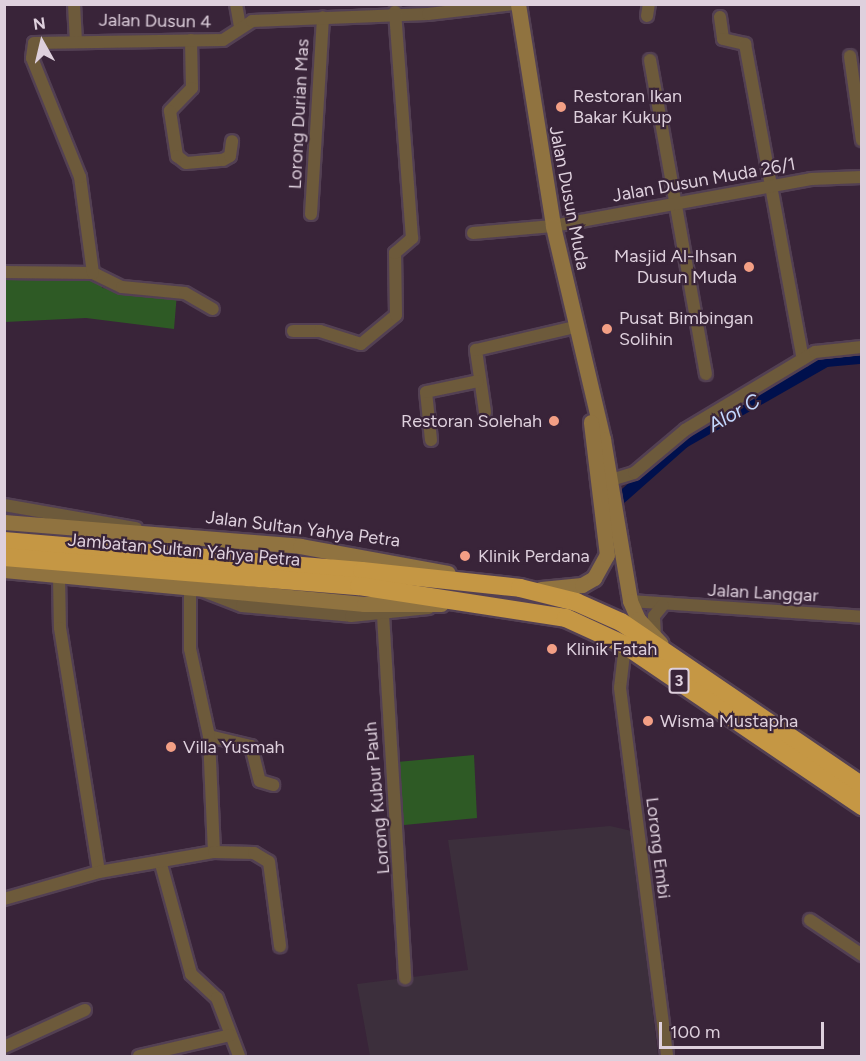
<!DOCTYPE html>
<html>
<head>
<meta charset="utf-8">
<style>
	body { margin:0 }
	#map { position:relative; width:866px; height:1061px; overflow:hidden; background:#392439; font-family:Figtree,sans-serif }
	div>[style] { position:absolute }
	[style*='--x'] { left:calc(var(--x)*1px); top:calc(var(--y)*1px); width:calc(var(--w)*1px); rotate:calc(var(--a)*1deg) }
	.education>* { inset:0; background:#3c2f3c }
	.green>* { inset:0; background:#2e5a25 }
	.canal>* { height:12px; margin:-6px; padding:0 6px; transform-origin:6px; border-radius:6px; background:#00104d }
	.roads { filter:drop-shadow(2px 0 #534053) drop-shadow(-2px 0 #534053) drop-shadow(0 2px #534053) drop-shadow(0 -2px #534053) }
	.street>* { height:12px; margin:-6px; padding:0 6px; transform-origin:6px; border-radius:6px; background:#6d5a3b }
	.secondary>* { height:15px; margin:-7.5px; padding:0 7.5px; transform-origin:7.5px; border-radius:7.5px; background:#907340 }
	.highway>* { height:18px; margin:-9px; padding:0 9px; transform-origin:9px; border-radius:9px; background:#c59744 }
	.dots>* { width:16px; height:16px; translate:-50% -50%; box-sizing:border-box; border:3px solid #392439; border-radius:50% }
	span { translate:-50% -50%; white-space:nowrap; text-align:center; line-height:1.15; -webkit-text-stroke:4.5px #392439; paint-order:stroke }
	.shield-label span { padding:2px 4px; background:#392439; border:2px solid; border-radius:4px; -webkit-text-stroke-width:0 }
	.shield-label { font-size:16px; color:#ded0dd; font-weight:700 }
	.street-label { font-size:18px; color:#ded0dd }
	.poi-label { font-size:18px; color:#ded0dd }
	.left { translate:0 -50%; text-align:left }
	.right { translate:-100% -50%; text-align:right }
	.water-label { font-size:20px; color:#c4d8ff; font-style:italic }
	.frame { position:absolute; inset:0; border:6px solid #ded0dd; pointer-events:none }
	.north { position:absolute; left:12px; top:12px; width:60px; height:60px; -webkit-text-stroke:4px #392439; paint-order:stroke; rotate:352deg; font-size:16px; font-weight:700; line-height:24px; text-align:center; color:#ded0dd }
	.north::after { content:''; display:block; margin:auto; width:21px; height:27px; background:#ded0dd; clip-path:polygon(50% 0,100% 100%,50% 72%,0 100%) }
	.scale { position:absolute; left:659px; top:1022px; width:165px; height:27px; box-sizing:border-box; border:3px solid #ded0dd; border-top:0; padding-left:8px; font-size:18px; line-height:21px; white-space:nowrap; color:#ded0dd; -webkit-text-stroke:4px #392439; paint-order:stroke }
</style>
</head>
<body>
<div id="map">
	<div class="education">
		<div style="clip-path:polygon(610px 826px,632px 831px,658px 1056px,370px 1056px,357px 984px,468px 970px,448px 840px)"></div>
	</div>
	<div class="green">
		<div style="clip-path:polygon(12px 274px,102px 277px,102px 288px,177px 293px,174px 329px,86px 318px,5px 322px,5px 278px)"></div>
		<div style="clip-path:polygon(474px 755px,477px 818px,404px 825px,397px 762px)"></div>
	</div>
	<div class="canal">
		<div style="--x:622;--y:497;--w:83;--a:-41.6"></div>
		<div style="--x:684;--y:442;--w:163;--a:-29.7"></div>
		<div style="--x:826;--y:361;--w:36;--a:-5"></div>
	</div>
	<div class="roads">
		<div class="street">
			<div style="--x:74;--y:4;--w:34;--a:87"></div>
			<div style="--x:236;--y:4;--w:22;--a:80"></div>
			<div style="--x:647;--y:16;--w:12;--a:-81"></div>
			<div style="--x:720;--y:17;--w:22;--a:82"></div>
			<div style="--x:723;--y:39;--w:23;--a:13"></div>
			<div style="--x:745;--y:44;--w:320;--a:79.6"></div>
			<div style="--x:191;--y:40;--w:48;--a:88.8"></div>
			<div style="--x:192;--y:88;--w:32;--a:134"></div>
			<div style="--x:170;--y:111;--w:46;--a:81.2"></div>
			<div style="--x:177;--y:156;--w:11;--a:38"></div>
			<div style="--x:186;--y:163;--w:37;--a:-5"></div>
			<div style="--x:223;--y:160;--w:8;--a:-30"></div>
			<div style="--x:230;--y:156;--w:15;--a:-82"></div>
			<div style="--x:850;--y:56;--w:85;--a:81.9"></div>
			<div style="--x:650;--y:60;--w:319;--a:79.9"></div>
			<div style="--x:311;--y:214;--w:197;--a:-86.5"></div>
			<div style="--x:473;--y:233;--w:80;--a:-5"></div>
			<div style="--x:553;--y:226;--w:262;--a:-10.3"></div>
			<div style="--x:811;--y:179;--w:51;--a:-2.2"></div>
			<div style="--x:4;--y:272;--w:89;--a:0.6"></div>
			<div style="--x:93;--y:273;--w:32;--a:26"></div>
			<div style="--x:122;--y:287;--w:63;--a:5.4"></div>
			<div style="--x:185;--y:293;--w:32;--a:30"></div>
			<div style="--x:93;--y:273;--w:97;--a:-97.7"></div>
			<div style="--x:80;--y:177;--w:128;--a:-112"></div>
			<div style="--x:32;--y:58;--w:15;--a:-82"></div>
			<div style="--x:34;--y:43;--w:189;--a:-0.9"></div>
			<div style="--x:223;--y:40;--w:35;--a:-33"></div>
			<div style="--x:252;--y:21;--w:176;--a:-2.3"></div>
			<div style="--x:428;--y:14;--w:86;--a:-6.7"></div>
			<div style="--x:293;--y:331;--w:27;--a:0"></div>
			<div style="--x:320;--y:331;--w:43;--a:17.6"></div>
			<div style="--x:361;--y:344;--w:45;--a:-39.6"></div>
			<div style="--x:396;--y:315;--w:62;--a:-90.9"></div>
			<div style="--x:395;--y:253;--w:23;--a:-41"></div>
			<div style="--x:412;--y:238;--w:227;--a:-94.3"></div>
			<div style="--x:485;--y:412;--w:63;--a:-98.3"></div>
			<div style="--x:476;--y:350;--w:102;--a:-13.1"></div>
			<div style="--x:431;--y:440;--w:48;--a:-95.9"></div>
			<div style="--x:426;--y:392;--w:53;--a:-11.9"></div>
			<div style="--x:611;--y:480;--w:24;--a:-17"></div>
			<div style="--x:634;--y:473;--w:67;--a:-40.1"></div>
			<div style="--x:685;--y:430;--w:152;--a:-31"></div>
			<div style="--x:815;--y:352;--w:47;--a:-6.1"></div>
			<div style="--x:4;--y:505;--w:134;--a:9.9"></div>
			<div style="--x:59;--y:577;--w:51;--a:88.9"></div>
			<div style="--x:60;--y:628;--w:247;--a:80.9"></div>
			<div style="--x:630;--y:601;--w:233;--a:3.9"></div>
			<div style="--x:383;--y:615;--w:364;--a:86.5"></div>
			<div style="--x:655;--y:637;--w:21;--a:-93"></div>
			<div style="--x:654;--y:616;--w:14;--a:-51"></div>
			<div style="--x:625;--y:645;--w:43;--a:96.6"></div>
			<div style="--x:620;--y:688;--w:371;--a:82.7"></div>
			<div style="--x:209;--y:736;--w:43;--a:13.4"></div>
			<div style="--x:251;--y:746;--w:36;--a:76"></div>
			<div style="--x:260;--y:781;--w:14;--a:17"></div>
			<div style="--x:214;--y:852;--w:116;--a:-92.5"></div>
			<div style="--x:209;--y:736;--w:89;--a:-102.3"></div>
			<div style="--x:190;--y:649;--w:63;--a:-90"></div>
			<div style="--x:190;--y:586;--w:56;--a:21"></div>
			<div style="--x:242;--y:606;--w:109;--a:5.2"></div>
			<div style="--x:351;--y:616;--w:78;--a:-5.9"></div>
			<div style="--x:161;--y:864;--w:114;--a:74.7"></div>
			<div style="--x:191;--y:974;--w:35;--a:43"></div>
			<div style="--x:217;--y:998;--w:62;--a:69.2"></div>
			<div style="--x:4;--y:899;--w:99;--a:-15.9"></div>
			<div style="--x:99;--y:872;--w:117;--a:-9.9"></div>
			<div style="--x:214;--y:852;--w:40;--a:1.4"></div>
			<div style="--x:254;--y:853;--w:17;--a:31"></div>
			<div style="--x:269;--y:862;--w:85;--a:82.5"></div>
			<div style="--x:810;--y:920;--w:63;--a:33.9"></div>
			<div style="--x:4;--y:1047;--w:89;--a:-24.6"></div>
			<div style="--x:139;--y:1056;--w:94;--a:-12.9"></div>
		</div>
		<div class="secondary">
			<div style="--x:518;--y:4;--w:225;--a:81"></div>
			<div style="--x:553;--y:226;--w:219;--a:76.8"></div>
			<div style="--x:603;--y:439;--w:164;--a:80.5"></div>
			<div style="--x:630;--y:601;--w:20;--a:66"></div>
			<div style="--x:638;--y:619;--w:33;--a:47"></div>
			<div style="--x:4;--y:522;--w:297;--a:4.6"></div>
			<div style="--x:300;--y:546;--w:150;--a:10.3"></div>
			<div style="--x:4;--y:570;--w:362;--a:5.4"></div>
			<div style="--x:364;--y:604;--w:77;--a:0"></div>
			<div style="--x:541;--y:589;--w:41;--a:-5.6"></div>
			<div style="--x:582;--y:585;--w:14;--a:-30"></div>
			<div style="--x:594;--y:578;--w:26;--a:-61"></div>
			<div style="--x:607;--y:555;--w:134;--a:-96.9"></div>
		</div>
		<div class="highway">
			<div style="--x:4;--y:541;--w:359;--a:4.8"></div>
			<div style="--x:362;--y:571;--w:159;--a:6.1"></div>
			<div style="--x:520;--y:588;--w:58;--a:14"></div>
			<div style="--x:576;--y:602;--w:49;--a:24"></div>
			<div style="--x:621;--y:622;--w:292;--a:34.2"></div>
			<div style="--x:4;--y:557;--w:356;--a:4.7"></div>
			<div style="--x:359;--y:586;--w:209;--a:8.8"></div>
			<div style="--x:566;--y:618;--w:65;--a:24.6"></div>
			<div style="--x:625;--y:645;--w:287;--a:34.2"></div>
		</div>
	</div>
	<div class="dots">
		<div style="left:561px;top:107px;background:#f39f85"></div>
		<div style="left:749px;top:267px;background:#f39f85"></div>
		<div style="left:607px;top:329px;background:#f39f85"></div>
		<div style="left:554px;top:421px;background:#f39f85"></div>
		<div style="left:465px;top:556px;background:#f39f85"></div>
		<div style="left:552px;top:649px;background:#f39f85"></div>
		<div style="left:648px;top:721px;background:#f39f85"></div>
		<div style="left:171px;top:747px;background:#f39f85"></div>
	</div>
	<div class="shield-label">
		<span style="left:679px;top:681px">3</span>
	</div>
	<div class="street-label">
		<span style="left:155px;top:21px;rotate:1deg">Jalan Dusun 4</span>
		<span style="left:299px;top:114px;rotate:-87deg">Lorong Durian Mas</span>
		<span style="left:704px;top:180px;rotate:-10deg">Jalan Dusun Muda 26/1</span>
		<span style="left:569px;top:198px;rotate:79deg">Jalan Dusun Muda</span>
		<span style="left:303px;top:529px;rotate:7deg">Jalan Sultan Yahya Petra</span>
		<span style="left:184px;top:550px;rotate:5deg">Jambatan Sultan Yahya Petra</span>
		<span style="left:763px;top:593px;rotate:3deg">Jalan Langgar</span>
		<span style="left:377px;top:798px;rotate:-95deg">Lorong Kubur Pauh</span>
		<span style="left:658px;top:848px;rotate:83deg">Lorong Embi</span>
	</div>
	<div class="poi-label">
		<span class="left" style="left:573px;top:107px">Restoran Ikan<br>Bakar Kukup</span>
		<span class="right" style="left:737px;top:267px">Masjid Al-Ihsan<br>Dusun Muda</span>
		<span class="left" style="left:619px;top:329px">Pusat Bimbingan<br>Solihin</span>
		<span class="right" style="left:542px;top:421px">Restoran Solehah</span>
		<span class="left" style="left:478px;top:556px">Klinik Perdana</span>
		<span class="left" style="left:566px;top:649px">Klinik Fatah</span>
		<span class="left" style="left:660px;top:721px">Wisma Mustapha</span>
		<span class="left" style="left:183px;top:747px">Villa Yusmah</span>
	</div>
	<div class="water-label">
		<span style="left:734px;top:413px;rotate:-30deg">Alor C</span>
	</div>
	<div class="frame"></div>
	<div class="north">N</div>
	<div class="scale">100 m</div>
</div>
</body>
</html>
